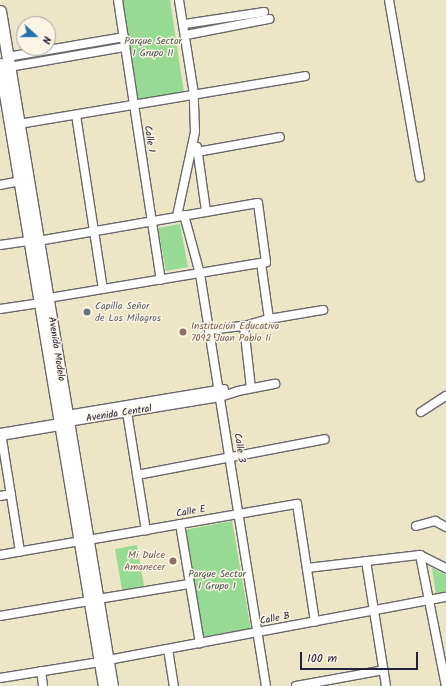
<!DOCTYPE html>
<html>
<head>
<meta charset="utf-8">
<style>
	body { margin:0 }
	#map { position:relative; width:446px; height:686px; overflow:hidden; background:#ece6c7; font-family:Kalam,sans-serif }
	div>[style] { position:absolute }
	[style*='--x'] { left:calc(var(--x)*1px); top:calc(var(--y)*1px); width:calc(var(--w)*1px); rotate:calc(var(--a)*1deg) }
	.green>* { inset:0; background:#97da93 }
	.roads { filter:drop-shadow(1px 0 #69676c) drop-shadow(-1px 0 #69676c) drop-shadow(0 1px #69676c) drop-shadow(0 -1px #69676c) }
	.street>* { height:8px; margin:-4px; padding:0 4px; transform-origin:4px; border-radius:4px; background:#fff }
	.secondary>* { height:11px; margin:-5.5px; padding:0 5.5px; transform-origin:5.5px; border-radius:5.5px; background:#fff }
	.dots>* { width:11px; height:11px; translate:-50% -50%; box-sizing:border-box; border:2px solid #fcf5e5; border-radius:50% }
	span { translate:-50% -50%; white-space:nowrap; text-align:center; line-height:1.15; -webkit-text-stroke:3px #fcf5e5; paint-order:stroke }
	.park-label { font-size:10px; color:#455955 }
	.street-label { font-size:10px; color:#22223b }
	.worship-label { font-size:10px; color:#5b616d }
	.left { translate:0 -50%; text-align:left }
	.education-label { font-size:10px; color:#785e54 }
	.right { translate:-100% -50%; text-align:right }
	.north { position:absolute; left:16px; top:16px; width:40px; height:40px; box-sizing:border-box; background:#fcf5e5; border:1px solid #a5a1a1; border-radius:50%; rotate:111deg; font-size:11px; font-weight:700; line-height:16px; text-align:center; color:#22223b }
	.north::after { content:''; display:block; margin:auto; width:14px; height:18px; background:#1f6fb2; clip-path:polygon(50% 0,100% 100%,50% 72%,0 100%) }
	.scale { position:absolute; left:300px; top:652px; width:118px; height:18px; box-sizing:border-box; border:2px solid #22223b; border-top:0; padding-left:5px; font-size:12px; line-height:14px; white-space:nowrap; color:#22223b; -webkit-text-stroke:3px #fcf5e5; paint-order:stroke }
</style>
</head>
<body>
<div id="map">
	<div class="green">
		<div style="clip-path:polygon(122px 0,170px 0,184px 93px,137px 100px)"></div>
		<div style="clip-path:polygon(180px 224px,188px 267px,166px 271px,158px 228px)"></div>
		<div style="clip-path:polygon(232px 521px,251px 630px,203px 638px,184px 530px)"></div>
		<div style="clip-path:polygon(137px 545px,144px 586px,122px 590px,115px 549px)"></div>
		<div style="clip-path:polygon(432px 568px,446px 575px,446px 594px,436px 595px)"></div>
	</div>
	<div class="roads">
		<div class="street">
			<div style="--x:118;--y:0;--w:283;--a:81.3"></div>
			<div style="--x:389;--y:0;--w:180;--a:80.1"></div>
			<div style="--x:185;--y:24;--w:80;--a:-8.6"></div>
			<div style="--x:186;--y:35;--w:85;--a:-10.9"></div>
			<div style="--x:7;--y:57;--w:119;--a:-9.7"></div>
			<div style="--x:9;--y:67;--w:118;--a:-9.8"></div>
			<div style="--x:76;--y:115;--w:176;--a:81.2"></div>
			<div style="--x:19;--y:124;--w:290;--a:-9.5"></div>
			<div style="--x:197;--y:147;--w:65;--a:82"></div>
			<div style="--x:197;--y:152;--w:84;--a:-10.2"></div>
			<div style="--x:0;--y:185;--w:20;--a:-11"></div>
			<div style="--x:184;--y:215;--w:61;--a:74.8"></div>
			<div style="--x:200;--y:274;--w:417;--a:80.9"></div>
			<div style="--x:177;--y:216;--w:86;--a:-77.9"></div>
			<div style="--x:195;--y:132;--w:38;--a:-92"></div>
			<div style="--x:194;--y:94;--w:95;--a:-99.1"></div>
			<div style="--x:38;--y:241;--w:223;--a:-9.8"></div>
			<div style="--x:258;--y:203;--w:60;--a:82.3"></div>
			<div style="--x:266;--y:262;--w:221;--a:170.6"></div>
			<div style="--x:0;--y:245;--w:30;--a:-8"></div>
			<div style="--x:261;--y:263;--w:57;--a:81.9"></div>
			<div style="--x:0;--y:309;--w:40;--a:-8.5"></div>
			<div style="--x:244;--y:326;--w:62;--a:83.6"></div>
			<div style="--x:209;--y:330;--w:35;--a:-7"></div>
			<div style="--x:244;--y:326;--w:26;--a:-16"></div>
			<div style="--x:269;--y:319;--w:55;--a:-9.5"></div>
			<div style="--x:127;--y:412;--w:120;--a:80.9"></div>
			<div style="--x:421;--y:412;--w:30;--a:-33"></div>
			<div style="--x:67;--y:415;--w:159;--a:-9.4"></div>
			<div style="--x:68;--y:422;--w:154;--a:-9.3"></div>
			<div style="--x:220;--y:397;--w:19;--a:-18"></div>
			<div style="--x:238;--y:391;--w:38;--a:-11"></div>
			<div style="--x:1;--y:433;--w:120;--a:80.9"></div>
			<div style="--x:137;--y:475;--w:191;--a:-10.8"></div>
			<div style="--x:0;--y:496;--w:11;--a:-10"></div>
			<div style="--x:180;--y:524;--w:121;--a:80.5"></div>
			<div style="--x:416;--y:526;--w:20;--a:-15"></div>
			<div style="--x:435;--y:521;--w:13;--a:29"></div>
			<div style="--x:88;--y:540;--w:212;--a:-9.8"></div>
			<div style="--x:297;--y:504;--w:119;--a:81.3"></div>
			<div style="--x:0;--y:555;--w:81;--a:-9.9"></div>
			<div style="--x:420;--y:555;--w:134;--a:78.8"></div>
			<div style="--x:420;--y:555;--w:29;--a:27"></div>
			<div style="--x:366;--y:561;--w:127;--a:80.9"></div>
			<div style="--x:307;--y:568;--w:114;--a:-6.6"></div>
			<div style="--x:98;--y:599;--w:92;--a:-9.4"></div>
			<div style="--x:0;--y:616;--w:90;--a:-9.6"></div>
			<div style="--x:168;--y:649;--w:37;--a:81"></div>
			<div style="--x:108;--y:660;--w:344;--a:-10.6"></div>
			<div style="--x:41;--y:671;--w:15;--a:82"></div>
			<div style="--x:0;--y:678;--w:101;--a:-9.1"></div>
			<div style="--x:296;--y:686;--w:89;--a:-10.3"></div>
		</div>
		<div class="secondary">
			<div style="--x:0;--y:11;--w:684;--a:80.58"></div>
			<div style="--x:0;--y:64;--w:631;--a:80.51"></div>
			<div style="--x:0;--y:434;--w:67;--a:-9.5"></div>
		</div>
	</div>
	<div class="dots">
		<div style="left:87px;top:312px;background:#6b7280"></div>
		<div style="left:183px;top:332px;background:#8d6e63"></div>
		<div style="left:173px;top:561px;background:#8d6e63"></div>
	</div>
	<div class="park-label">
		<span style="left:153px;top:47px">Parque Sector<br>1 Grupo 11</span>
		<span style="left:217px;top:580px">Parque Sector<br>1 Grupo 1</span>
	</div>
	<div class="street-label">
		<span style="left:149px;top:139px;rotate:81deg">Calle 1</span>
		<span style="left:56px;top:349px;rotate:81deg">Avenida Modelo</span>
		<span style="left:119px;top:414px;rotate:-9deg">Avenida Central</span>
		<span style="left:239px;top:448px;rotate:81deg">Calle 3</span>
		<span style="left:191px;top:512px;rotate:-10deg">Calle E</span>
		<span style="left:275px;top:619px;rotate:-11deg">Calle B</span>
	</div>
	<div class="worship-label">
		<span class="left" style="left:95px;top:312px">Capilla Señor<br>de Los Milagros</span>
	</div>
	<div class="education-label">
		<span class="left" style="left:191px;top:332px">Institución Educativa<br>7092 Juan Pablo Ii</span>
		<span class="right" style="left:165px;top:561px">Mi Dulce<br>Amanecer</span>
	</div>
	<div class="north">N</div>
	<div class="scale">100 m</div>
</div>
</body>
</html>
